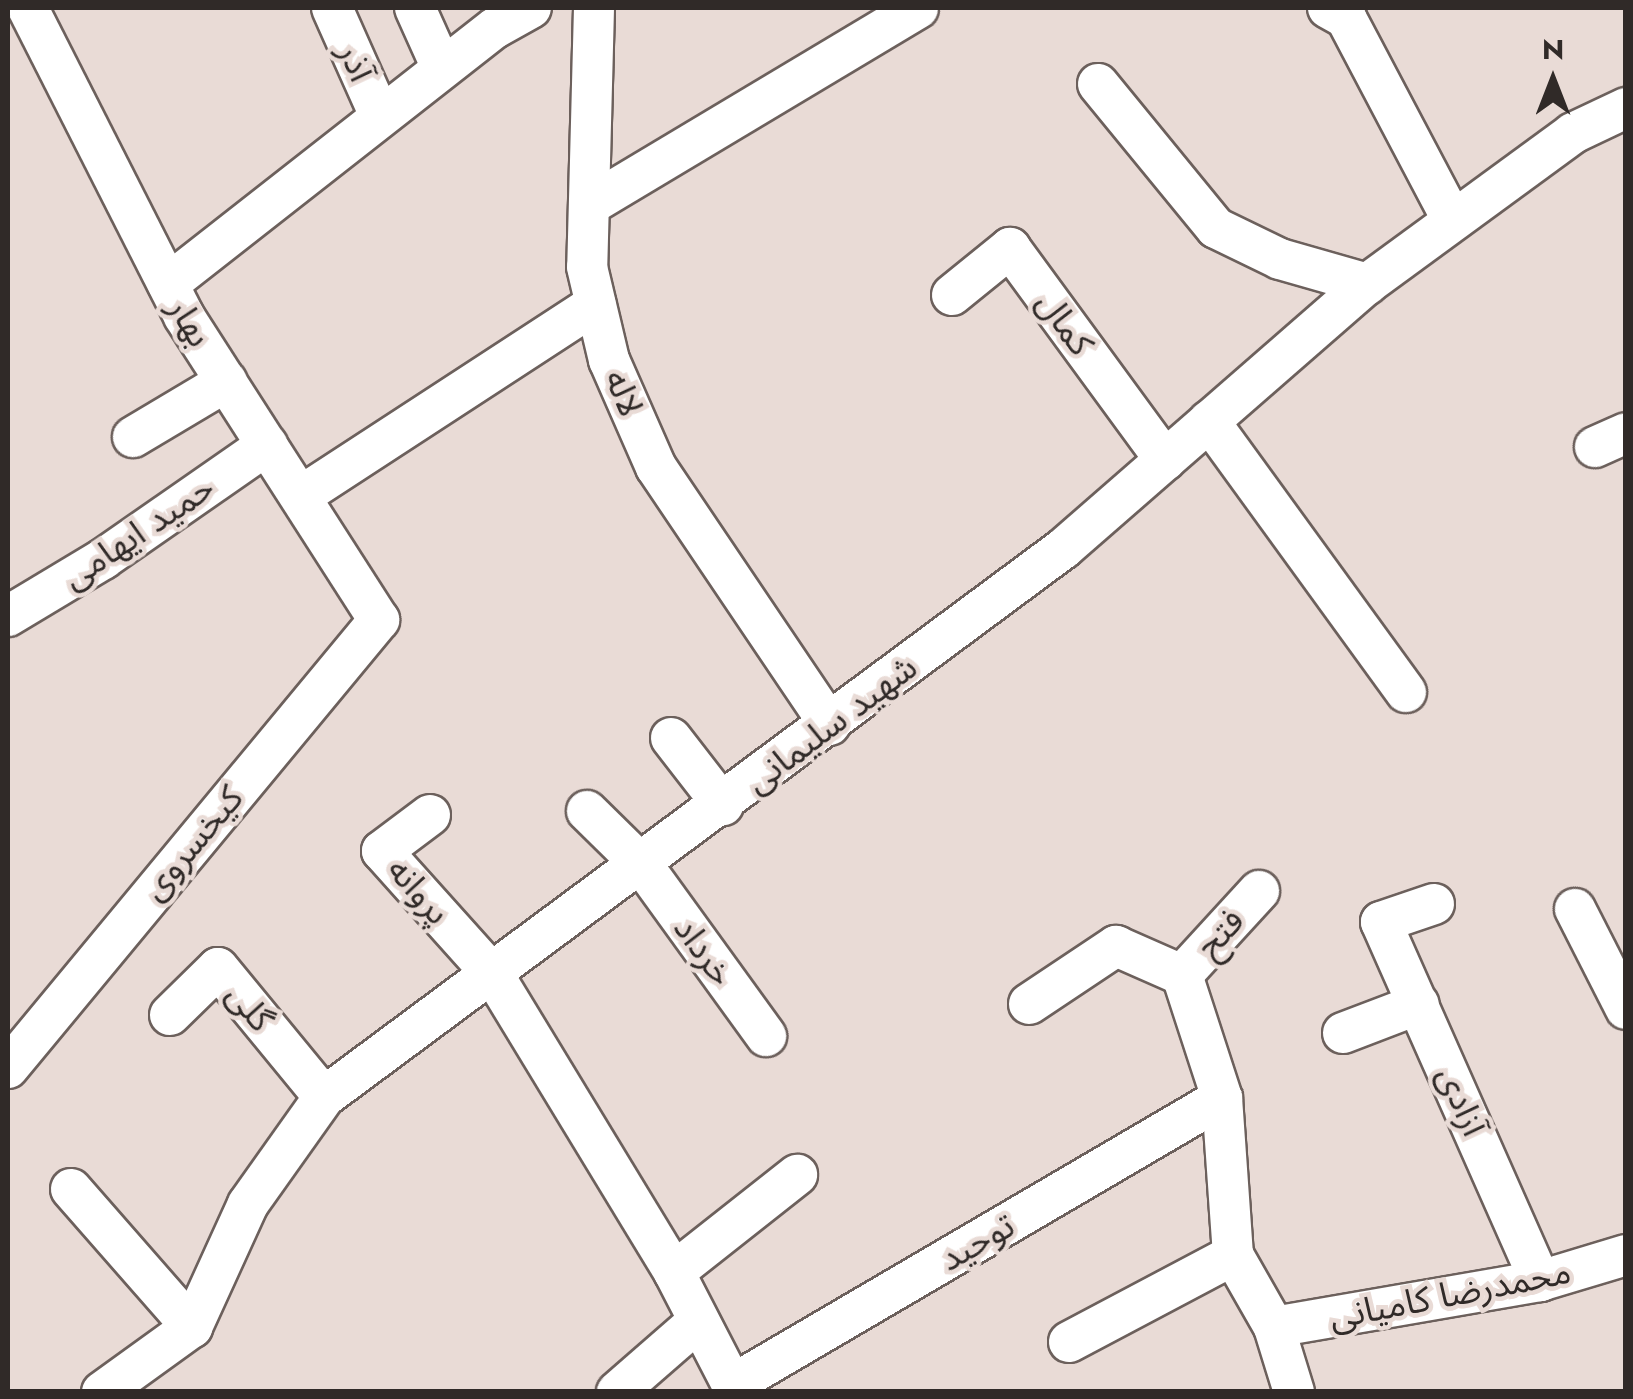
<!DOCTYPE html>
<html>
<head>
<meta charset="utf-8">
<style>
	body { margin:0 }
	#map { position:relative; width:1633px; height:1399px; overflow:hidden; background:#e9dbd6; font-family:Jost,"Noto Sans Arabic",sans-serif }
	div>[style] { position:absolute }
	[style*='--x'] { left:calc(var(--x)*1px); top:calc(var(--y)*1px); width:calc(var(--w)*1px); rotate:calc(var(--a)*1deg) }
	.roads { filter:drop-shadow(2px 0 #6c605c) drop-shadow(-2px 0 #6c605c) drop-shadow(0 2px #6c605c) drop-shadow(0 -2px #6c605c) }
	.street>* { height:40px; margin:-20px; padding:0 20px; transform-origin:20px; border-radius:20px; background:#fff }
	span { translate:-50% -50%; white-space:nowrap; text-align:center; line-height:1.15; -webkit-text-stroke:9px #e9dbd6; paint-order:stroke }
	.street-label { font-size:35px; color:#302a28 }
	.frame { position:absolute; inset:0; border:10px solid #302a28; pointer-events:none }
	.north { position:absolute; left:1503px; top:30px; width:100px; height:100px; -webkit-text-stroke:8px #e9dbd6; paint-order:stroke; rotate:0deg; font-size:28px; font-weight:700; line-height:40px; text-align:center; color:#302a28 }
	.north::after { content:''; display:block; margin:auto; width:35px; height:45px; background:#302a28; clip-path:polygon(50% 0,100% 100%,50% 72%,0 100%) }
</style>
</head>
<body>
<div id="map">
	<div class="roads">
		<div class="street">
			<div style="--x:332;--y:8;--w:118;--a:66"></div>
			<div style="--x:415;--y:8;--w:66;--a:65.8"></div>
			<div style="--x:594;--y:8;--w:259;--a:91.5"></div>
			<div style="--x:587;--y:267;--w:96;--a:76.7"></div>
			<div style="--x:609;--y:360;--w:117;--a:66.3"></div>
			<div style="--x:656;--y:467;--w:311;--a:56"></div>
			<div style="--x:1328;--y:8;--w:21;--a:29"></div>
			<div style="--x:1346;--y:18;--w:229;--a:62.2"></div>
			<div style="--x:1098;--y:84;--w:186;--a:50.7"></div>
			<div style="--x:1216;--y:228;--w:71;--a:25.8"></div>
			<div style="--x:1280;--y:259;--w:91;--a:16"></div>
			<div style="--x:591;--y:204;--w:381;--a:-30.9"></div>
			<div style="--x:168;--y:284;--w:415;--a:-38.1"></div>
			<div style="--x:495;--y:28;--w:41;--a:-29.1"></div>
			<div style="--x:952;--y:295;--w:75;--a:-39"></div>
			<div style="--x:1010;--y:248;--w:263;--a:53.8"></div>
			<div style="--x:1209;--y:421;--w:335;--a:54"></div>
			<div style="--x:133;--y:437;--w:109;--a:-30.8"></div>
			<div style="--x:1595;--y:447;--w:34;--a:-24"></div>
			<div style="--x:304;--y:494;--w:348;--a:-33.1"></div>
			<div style="--x:8;--y:616;--w:111;--a:-31"></div>
			<div style="--x:103;--y:559;--w:200;--a:-34.8"></div>
			<div style="--x:671;--y:738;--w:85;--a:52.2"></div>
			<div style="--x:587;--y:811;--w:78;--a:44.5"></div>
			<div style="--x:643;--y:866;--w:210;--a:54.1"></div>
			<div style="--x:430;--y:815;--w:60;--a:143.1"></div>
			<div style="--x:382;--y:851;--w:168;--a:48.1"></div>
			<div style="--x:494;--y:976;--w:346;--a:58.7"></div>
			<div style="--x:674;--y:1272;--w:135;--a:62.7"></div>
			<div style="--x:1434;--y:904;--w:56;--a:161.2"></div>
			<div style="--x:1381;--y:922;--w:393;--a:66.1"></div>
			<div style="--x:1575;--y:909;--w:112;--a:63"></div>
			<div style="--x:1182;--y:975;--w:114;--a:-47.5"></div>
			<div style="--x:1029;--y:1004;--w:105;--a:-33.7"></div>
			<div style="--x:1116;--y:946;--w:72;--a:23.7"></div>
			<div style="--x:1182;--y:975;--w:129;--a:72"></div>
			<div style="--x:1222;--y:1098;--w:157;--a:86"></div>
			<div style="--x:1233;--y:1255;--w:83;--a:60.3"></div>
			<div style="--x:1274;--y:1327;--w:68;--a:72.9"></div>
			<div style="--x:170;--y:1015;--w:67;--a:-44.4"></div>
			<div style="--x:218;--y:968;--w:167;--a:50.6"></div>
			<div style="--x:1343;--y:1033;--w:81;--a:-20.9"></div>
			<div style="--x:8;--y:1068;--w:582;--a:-50.37"></div>
			<div style="--x:379;--y:620;--w:361;--a:-122.7"></div>
			<div style="--x:184;--y:316;--w:345;--a:-116.9"></div>
			<div style="--x:71;--y:1189;--w:184;--a:48.8"></div>
			<div style="--x:674;--y:1272;--w:157;--a:-38.3"></div>
			<div style="--x:1274;--y:1327;--w:270;--a:-9.8"></div>
			<div style="--x:1540;--y:1281;--w:90;--a:-16.8"></div>
			<div style="--x:1069;--y:1342;--w:186;--a:-27.9"></div>
			<div style="--x:732;--y:1385;--w:568;--a:-30.36"></div>
			<div style="--x:102;--y:1392;--w:111;--a:-35.8"></div>
			<div style="--x:192;--y:1327;--w:135;--a:-65.5"></div>
			<div style="--x:248;--y:1204;--w:131;--a:-54.6"></div>
			<div style="--x:324;--y:1097;--w:921;--a:-36.57"></div>
			<div style="--x:1064;--y:548;--w:402;--a:-41.1"></div>
			<div style="--x:1367;--y:284;--w:255;--a:-36.2"></div>
			<div style="--x:1573;--y:133;--w:59;--a:-25.3"></div>
			<div style="--x:617;--y:1392;--w:105;--a:-41.1"></div>
		</div>
	</div>
	<div class="street-label">
		<span style="left:356px;top:62px;rotate:66deg">آذر</span>
		<span style="left:190px;top:322px;rotate:59deg">بهار</span>
		<span style="left:1065px;top:323px;rotate:54deg">کمال</span>
		<span style="left:624px;top:393px;rotate:67deg">لاله</span>
		<span style="left:138px;top:532px;rotate:-34deg">حمید ایهامی</span>
		<span style="left:831px;top:724px;rotate:-37deg">شهید سلیمانی</span>
		<span style="left:192px;top:843px;rotate:-50deg">کیخسروی</span>
		<span style="left:419px;top:891px;rotate:49deg">پروانه</span>
		<span style="left:1220px;top:933px;rotate:-48deg">فتح</span>
		<span style="left:704px;top:951px;rotate:54deg">خرداد</span>
		<span style="left:250px;top:1007px;rotate:50deg">گلی</span>
		<span style="left:1462px;top:1101px;rotate:66deg">آزادی</span>
		<span style="left:977px;top:1242px;rotate:-30deg">توحید</span>
		<span style="left:1450px;top:1294px;rotate:-11deg">محمدرضا کامیانی</span>
	</div>
	<div class="frame"></div>
	<div class="north">N</div>
</div>
</body>
</html>
